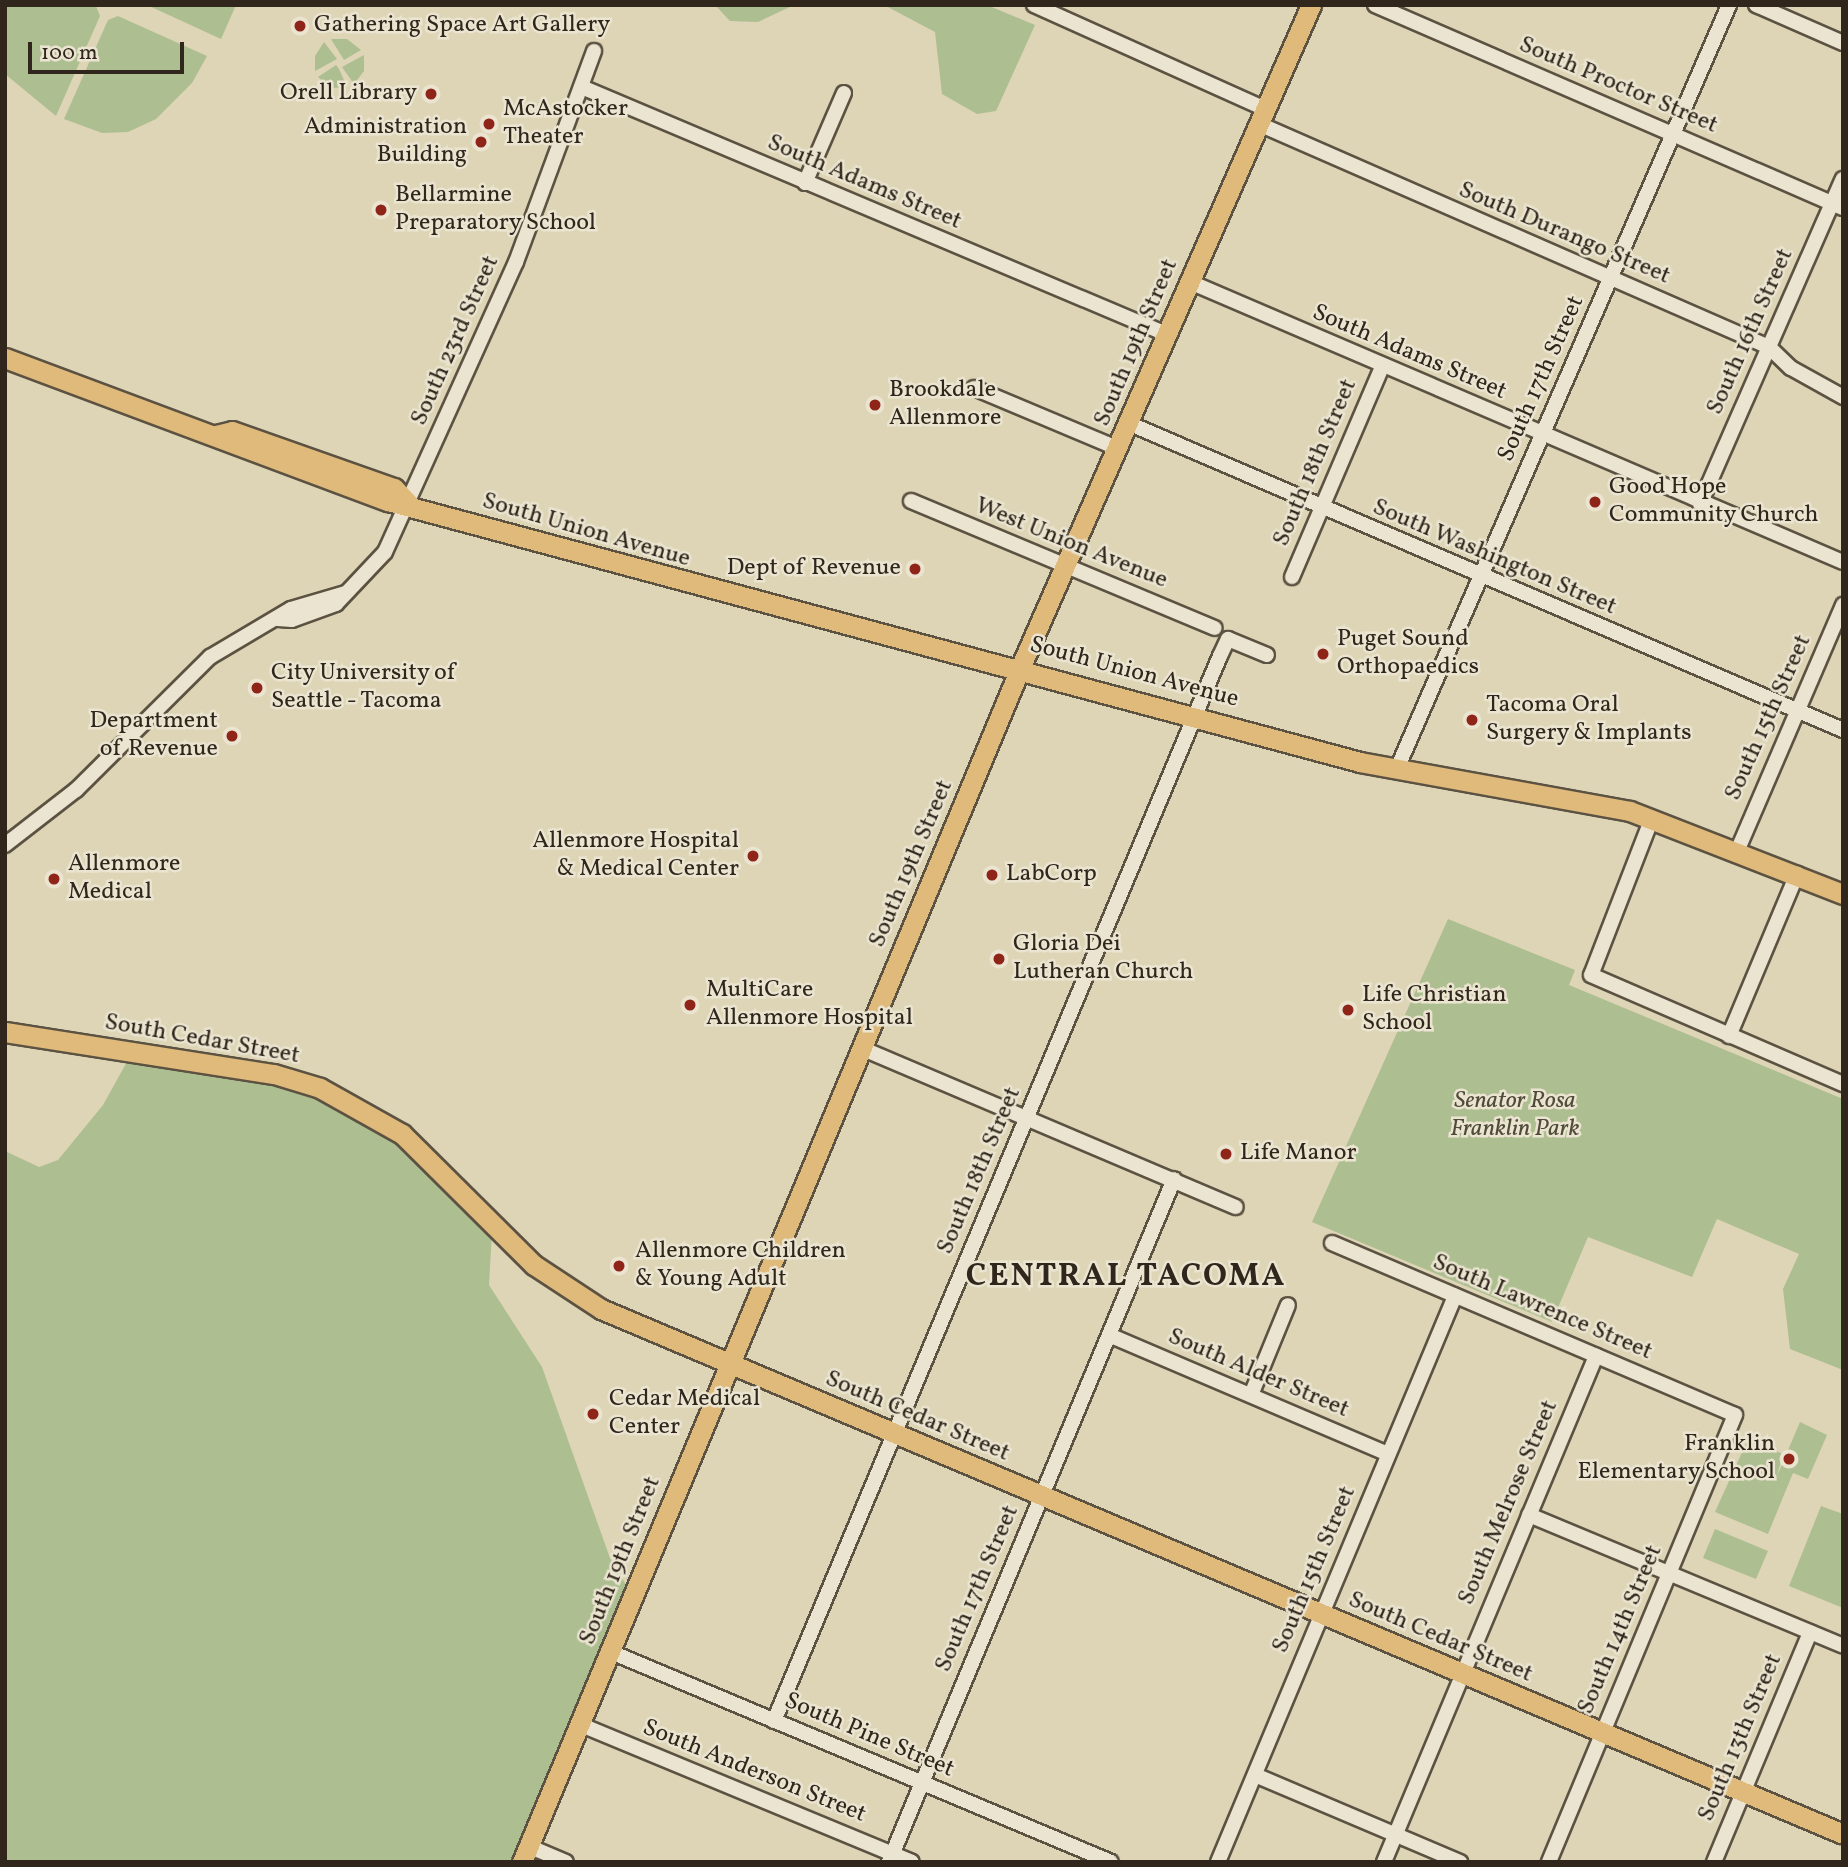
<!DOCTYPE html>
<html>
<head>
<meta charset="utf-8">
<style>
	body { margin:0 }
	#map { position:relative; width:1848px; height:1867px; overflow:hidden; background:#ded5b6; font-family:Vollkorn,serif }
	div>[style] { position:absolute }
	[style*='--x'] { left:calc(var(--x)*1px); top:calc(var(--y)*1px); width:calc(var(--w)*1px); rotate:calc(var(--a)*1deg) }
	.green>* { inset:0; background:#adbe91 }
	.roads { filter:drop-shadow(2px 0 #5c5242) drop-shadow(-2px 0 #5c5242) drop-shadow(0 2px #5c5242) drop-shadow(0 -2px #5c5242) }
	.minor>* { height:14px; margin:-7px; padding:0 7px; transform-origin:7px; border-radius:7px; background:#eae4d0 }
	.major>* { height:19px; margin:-9.5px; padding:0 9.5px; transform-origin:9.5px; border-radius:9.5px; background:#dfba7b }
	.dots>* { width:19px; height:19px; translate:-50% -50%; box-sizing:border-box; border:4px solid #eae4d0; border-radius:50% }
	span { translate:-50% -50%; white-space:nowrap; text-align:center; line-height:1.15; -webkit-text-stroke:5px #eae4d0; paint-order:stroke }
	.poi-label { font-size:24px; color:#30261c }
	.left { translate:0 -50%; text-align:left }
	.right { translate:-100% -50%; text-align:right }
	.street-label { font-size:24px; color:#30261c }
	.park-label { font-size:24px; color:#4f4c39; font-style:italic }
	.district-label { font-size:32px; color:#30261c; font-weight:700; letter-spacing:2px }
	.frame { position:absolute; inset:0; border:7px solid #30261c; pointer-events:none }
	.scale { position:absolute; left:28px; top:42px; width:156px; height:32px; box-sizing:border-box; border:4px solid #30261c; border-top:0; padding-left:9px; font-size:21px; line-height:24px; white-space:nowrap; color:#30261c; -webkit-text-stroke:5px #eae4d0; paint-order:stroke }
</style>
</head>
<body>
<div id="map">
	<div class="green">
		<div style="clip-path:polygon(5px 5px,96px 6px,100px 16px,56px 116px,5px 74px)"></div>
		<div style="clip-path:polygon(147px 5px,236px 5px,221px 39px)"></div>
		<div style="clip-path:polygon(715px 5px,794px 5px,758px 22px,730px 21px)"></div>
		<div style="clip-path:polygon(884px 5px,987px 5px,1035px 25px,996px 111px,977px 114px,942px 94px,935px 32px)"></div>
		<div style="clip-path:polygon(118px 16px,207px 56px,192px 83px,156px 119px,128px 132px,102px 133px,64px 119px,108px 20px)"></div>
		<div style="clip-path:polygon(331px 39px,347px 39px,361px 50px,344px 60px)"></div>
		<div style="clip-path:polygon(324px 42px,337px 59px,315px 71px,315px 56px)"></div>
		<div style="clip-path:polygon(364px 55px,364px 71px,354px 84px,342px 67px)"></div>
		<div style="clip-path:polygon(336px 65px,339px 69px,347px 87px,332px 88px,318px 77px)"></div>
		<div style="clip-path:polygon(1448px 919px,1575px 970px,1569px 985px,1843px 1099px,1843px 1370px,1790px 1349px,1783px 1289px,1799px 1254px,1717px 1219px,1692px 1277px,1588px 1237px,1552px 1322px,1312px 1222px)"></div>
		<div style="clip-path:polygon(133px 1051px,274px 1074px,376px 1116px,492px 1232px,489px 1285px,542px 1367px,610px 1558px,629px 1590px,522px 1862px,5px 1862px,5px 1151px,39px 1167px,58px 1160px,103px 1105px)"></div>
		<div style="clip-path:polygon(1800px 1422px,1827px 1435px,1808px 1479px,1793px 1473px,1768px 1534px,1715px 1512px,1748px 1439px,1783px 1454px,1777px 1476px)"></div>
		<div style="clip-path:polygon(1821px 1506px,1843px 1514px,1843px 1608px,1789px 1586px)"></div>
		<div style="clip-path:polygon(1715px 1529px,1768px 1551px,1756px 1579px,1703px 1558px)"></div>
	</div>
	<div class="roads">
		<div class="minor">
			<div style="--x:1034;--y:5;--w:253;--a:24.2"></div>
			<div style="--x:1375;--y:5;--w:510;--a:23.45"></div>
			<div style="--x:1756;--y:5;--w:95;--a:23.6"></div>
			<div style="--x:584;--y:88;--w:632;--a:22.91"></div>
			<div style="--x:1259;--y:124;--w:557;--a:23.62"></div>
			<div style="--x:1769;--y:347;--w:30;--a:44"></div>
			<div style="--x:1791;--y:368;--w:60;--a:29.1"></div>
			<div style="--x:805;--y:183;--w:98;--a:-66.6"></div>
			<div style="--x:1190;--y:282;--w:710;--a:23.21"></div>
			<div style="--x:974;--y:388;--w:155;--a:22.8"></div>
			<div style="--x:1128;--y:423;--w:778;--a:23.24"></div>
			<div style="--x:911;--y:501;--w:329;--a:22.7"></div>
			<div style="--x:1700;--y:504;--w:355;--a:-66.3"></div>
			<div style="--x:1292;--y:577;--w:228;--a:-66.8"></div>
			<div style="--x:278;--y:619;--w:14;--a:4"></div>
			<div style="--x:292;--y:620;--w:47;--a:-20"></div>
			<div style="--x:336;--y:604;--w:71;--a:-46.7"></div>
			<div style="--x:385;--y:552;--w:318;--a:-65.7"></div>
			<div style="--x:516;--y:262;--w:225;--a:-69.7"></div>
			<div style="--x:1396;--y:771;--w:835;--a:-66.5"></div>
			<div style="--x:1652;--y:818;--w:168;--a:111.2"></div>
			<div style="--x:1591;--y:975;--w:275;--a:23.4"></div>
			<div style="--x:5;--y:845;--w:90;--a:-37.8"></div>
			<div style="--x:76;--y:790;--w:189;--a:-44.8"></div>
			<div style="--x:210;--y:657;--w:94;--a:-30.7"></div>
			<div style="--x:291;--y:609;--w:56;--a:-16.5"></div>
			<div style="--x:1738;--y:849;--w:266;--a:-66.7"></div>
			<div style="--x:1729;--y:1036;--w:176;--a:-67.2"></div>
			<div style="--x:861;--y:1048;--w:407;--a:23"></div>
			<div style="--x:1332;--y:1243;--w:438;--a:23.1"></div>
			<div style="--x:1735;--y:1415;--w:484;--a:112.6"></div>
			<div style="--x:1109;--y:1335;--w:303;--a:23.1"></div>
			<div style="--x:1251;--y:1395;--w:97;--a:-67.7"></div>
			<div style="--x:1529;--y:1515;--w:340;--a:22.6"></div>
			<div style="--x:611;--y:1652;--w:542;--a:22.78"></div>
			<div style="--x:774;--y:1721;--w:1155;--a:-67.28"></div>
			<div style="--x:1220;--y:656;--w:19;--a:-65"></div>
			<div style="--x:1228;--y:639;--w:42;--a:22.3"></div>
			<div style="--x:579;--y:1724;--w:360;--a:22.5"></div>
			<div style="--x:1255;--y:1775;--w:223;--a:23"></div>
			<div style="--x:528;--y:1846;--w:41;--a:22.8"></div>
			<div style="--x:889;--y:1862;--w:740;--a:-67.35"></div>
			<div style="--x:1218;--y:1862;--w:614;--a:-67.28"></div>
			<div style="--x:1384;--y:1862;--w:549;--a:-67.27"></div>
			<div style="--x:1714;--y:1862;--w:249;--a:-67.3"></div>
		</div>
		<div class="major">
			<div style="--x:5;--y:358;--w:409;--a:20.5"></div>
			<div style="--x:388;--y:501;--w:1006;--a:15.03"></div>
			<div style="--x:1360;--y:762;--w:274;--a:10.3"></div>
			<div style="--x:1630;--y:811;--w:229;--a:21.3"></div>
			<div style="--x:216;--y:435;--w:16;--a:-14"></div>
			<div style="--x:232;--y:431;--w:172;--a:19.4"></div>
			<div style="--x:394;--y:488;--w:22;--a:47"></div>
			<div style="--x:5;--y:1032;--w:272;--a:8.9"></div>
			<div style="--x:274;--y:1074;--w:48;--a:16.9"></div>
			<div style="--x:320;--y:1088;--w:94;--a:29.3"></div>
			<div style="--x:402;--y:1134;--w:186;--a:44.8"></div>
			<div style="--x:534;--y:1265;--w:80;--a:33.3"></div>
			<div style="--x:601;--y:1309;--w:1348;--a:22.91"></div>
			<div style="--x:522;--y:1862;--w:1296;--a:-67.35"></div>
			<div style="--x:1021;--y:666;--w:722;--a:-66.31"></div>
		</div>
	</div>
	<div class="dots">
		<div style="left:300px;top:26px;background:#8f2418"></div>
		<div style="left:431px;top:94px;background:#8f2418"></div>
		<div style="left:489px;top:124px;background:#8f2418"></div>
		<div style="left:481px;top:142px;background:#8f2418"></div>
		<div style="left:381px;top:210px;background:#8f2418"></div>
		<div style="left:875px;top:405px;background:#8f2418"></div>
		<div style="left:1595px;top:502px;background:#8f2418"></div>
		<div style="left:915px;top:569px;background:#8f2418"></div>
		<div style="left:1323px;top:654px;background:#8f2418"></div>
		<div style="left:257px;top:688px;background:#8f2418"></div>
		<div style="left:1472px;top:720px;background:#8f2418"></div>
		<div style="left:232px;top:736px;background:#8f2418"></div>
		<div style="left:753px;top:856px;background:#8f2418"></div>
		<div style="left:992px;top:875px;background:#8f2418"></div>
		<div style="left:54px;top:879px;background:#8f2418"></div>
		<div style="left:999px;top:959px;background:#8f2418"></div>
		<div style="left:690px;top:1005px;background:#8f2418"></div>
		<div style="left:1348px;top:1010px;background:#8f2418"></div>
		<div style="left:1226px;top:1154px;background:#8f2418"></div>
		<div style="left:619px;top:1266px;background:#8f2418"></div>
		<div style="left:593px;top:1414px;background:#8f2418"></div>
		<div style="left:1789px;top:1459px;background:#8f2418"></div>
	</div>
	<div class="poi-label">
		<span class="left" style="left:314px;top:26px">Gathering Space Art Gallery</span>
		<span class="right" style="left:417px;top:94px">Orell Library</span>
		<span class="left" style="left:503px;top:124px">McAstocker<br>Theater</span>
		<span class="right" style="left:467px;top:142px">Administration<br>Building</span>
		<span class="left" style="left:395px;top:210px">Bellarmine<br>Preparatory School</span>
		<span class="left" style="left:889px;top:405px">Brookdale<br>Allenmore</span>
		<span class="left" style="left:1609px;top:502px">Good Hope<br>Community Church</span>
		<span class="right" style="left:901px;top:569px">Dept of Revenue</span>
		<span class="left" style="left:1337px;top:654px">Puget Sound<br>Orthopaedics</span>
		<span class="left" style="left:271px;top:688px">City University of<br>Seattle - Tacoma</span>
		<span class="left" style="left:1486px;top:720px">Tacoma Oral<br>Surgery &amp; Implants</span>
		<span class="right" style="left:218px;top:736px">Department<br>of Revenue</span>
		<span class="right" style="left:739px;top:856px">Allenmore Hospital<br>&amp; Medical Center</span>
		<span class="left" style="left:68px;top:879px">Allenmore<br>Medical</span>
		<span class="left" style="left:1006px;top:875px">LabCorp</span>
		<span class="left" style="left:1013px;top:959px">Gloria Dei<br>Lutheran Church</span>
		<span class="left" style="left:706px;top:1005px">MultiCare<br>Allenmore Hospital</span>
		<span class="left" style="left:1362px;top:1010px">Life Christian<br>School</span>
		<span class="left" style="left:1240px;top:1154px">Life Manor</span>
		<span class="left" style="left:635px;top:1266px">Allenmore Children<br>&amp; Young Adult</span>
		<span class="left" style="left:609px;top:1414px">Cedar Medical<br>Center</span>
		<span class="right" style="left:1775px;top:1459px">Franklin<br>Elementary School</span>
	</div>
	<div class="street-label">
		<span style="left:1618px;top:86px;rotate:23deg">South Proctor Street</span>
		<span style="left:864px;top:183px;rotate:23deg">South Adams Street</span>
		<span style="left:1564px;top:234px;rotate:23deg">South Durango Street</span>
		<span style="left:1751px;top:332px;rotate:-66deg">South 16th Street</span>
		<span style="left:456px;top:341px;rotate:-66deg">South 23rd Street</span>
		<span style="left:1137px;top:343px;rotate:-67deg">South 19th Street</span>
		<span style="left:1409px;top:353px;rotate:23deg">South Adams Street</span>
		<span style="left:1542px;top:379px;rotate:-66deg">South 17th Street</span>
		<span style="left:1316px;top:463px;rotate:-67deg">South 18th Street</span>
		<span style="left:586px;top:531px;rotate:16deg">South Union Avenue</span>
		<span style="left:1071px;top:544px;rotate:22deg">West Union Avenue</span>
		<span style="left:1494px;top:558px;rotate:23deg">South Washington Street</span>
		<span style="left:1134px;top:673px;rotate:15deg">South Union Avenue</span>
		<span style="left:1769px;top:718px;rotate:-66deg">South 15th Street</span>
		<span style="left:912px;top:864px;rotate:-67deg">South 19th Street</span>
		<span style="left:202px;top:1040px;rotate:10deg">South Cedar Street</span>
		<span style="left:980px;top:1171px;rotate:-67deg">South 18th Street</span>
		<span style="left:1542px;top:1308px;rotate:23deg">South Lawrence Street</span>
		<span style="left:1258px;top:1374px;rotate:23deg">South Alder Street</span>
		<span style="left:917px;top:1417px;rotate:23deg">South Cedar Street</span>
		<span style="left:1509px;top:1503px;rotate:-67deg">South Melrose Street</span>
		<span style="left:621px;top:1561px;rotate:-68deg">South 19th Street</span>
		<span style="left:1315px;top:1570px;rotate:-67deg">South 15th Street</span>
		<span style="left:978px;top:1589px;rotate:-67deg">South 17th Street</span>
		<span style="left:1621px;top:1630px;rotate:-67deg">South 14th Street</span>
		<span style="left:1440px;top:1638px;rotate:23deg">South Cedar Street</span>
		<span style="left:869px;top:1736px;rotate:23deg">South Pine Street</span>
		<span style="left:1741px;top:1738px;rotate:-67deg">South 13th Street</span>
		<span style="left:754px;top:1772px;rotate:22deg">South Anderson Street</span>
	</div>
	<div class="park-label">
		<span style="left:1515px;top:1116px">Senator Rosa<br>Franklin Park</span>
	</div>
	<div class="district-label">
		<span style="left:1126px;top:1277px">CENTRAL TACOMA</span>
	</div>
	<div class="frame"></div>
	<div class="scale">100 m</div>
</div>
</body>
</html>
